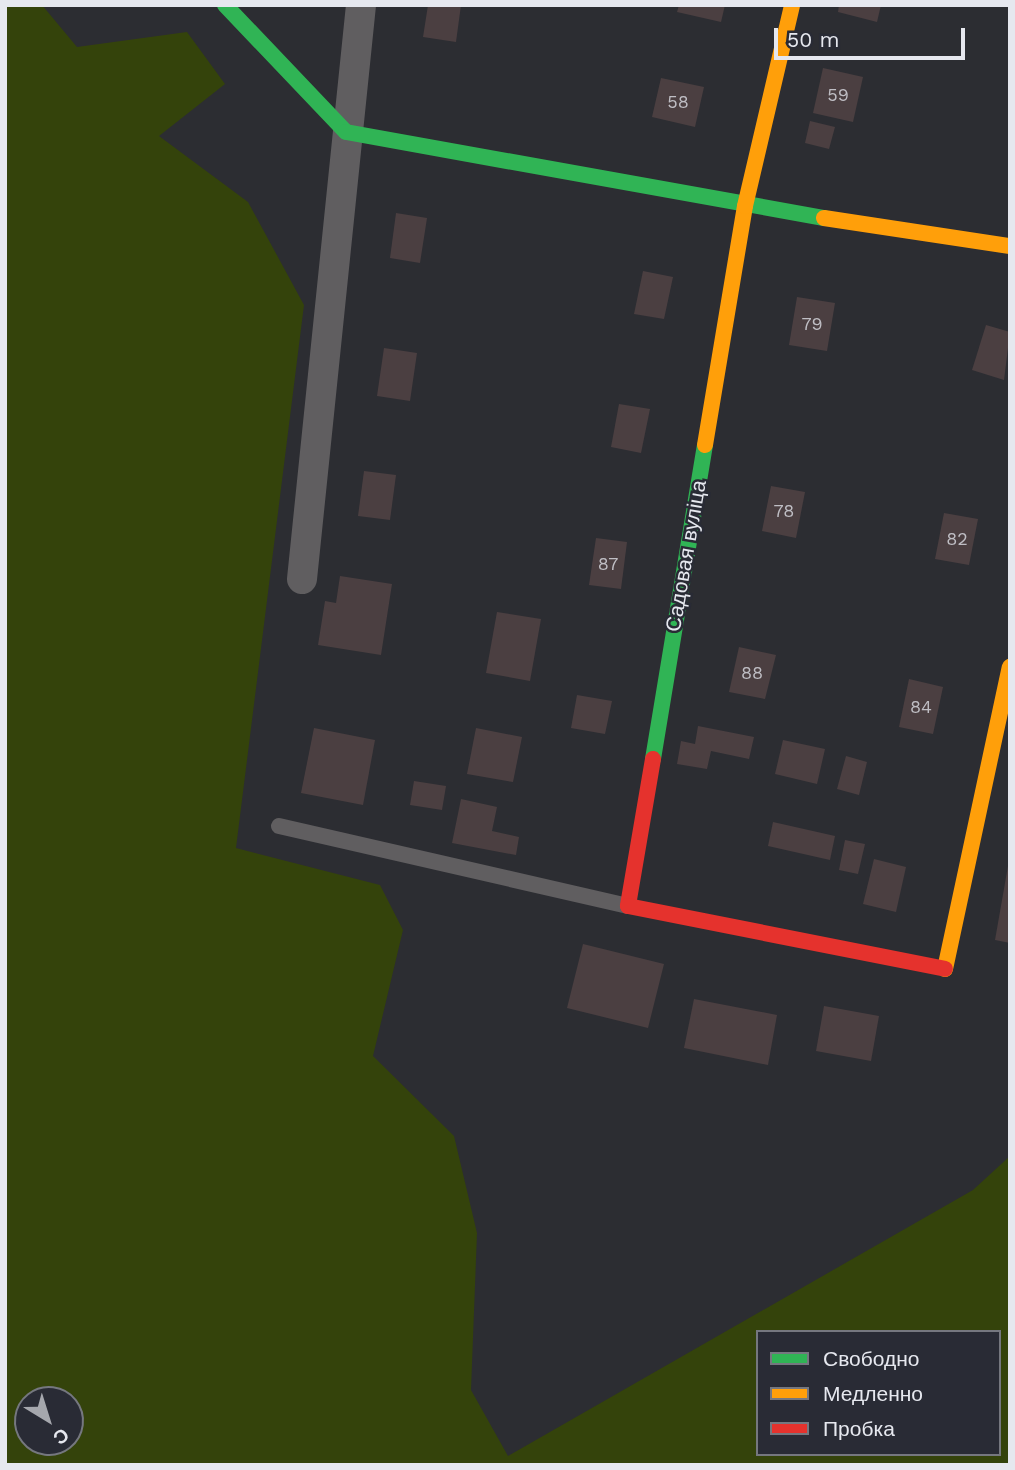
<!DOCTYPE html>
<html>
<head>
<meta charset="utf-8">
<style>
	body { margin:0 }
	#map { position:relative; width:1015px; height:1470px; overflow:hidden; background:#2c2d32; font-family:"Work Sans",sans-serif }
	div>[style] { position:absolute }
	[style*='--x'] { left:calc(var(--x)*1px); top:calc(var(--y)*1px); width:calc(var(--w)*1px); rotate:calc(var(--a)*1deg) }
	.green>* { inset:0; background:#34430b }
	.building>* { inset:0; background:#4b3f41 }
	.lane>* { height:16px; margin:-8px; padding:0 8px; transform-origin:8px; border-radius:8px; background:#605e60 }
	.street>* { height:30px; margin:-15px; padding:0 15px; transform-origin:15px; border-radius:15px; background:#605e60 }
	.fast>* { height:16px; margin:-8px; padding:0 8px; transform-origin:8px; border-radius:8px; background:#30b455 }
	.slow>* { height:16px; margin:-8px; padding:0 8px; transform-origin:8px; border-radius:8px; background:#ff9f0a }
	.jam>* { height:16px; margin:-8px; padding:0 8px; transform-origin:8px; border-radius:8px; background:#e5322d }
	span { translate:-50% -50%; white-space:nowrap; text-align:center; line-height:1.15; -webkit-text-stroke:5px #292b35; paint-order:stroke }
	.number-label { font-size:18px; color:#bfbec4 }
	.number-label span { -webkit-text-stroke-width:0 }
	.street-label { font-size:21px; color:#e6e8ef }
	.frame { position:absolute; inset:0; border:7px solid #e6e8ef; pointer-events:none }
	.legend { position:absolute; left:756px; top:1330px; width:245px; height:126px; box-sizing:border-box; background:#292b35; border:2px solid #75777f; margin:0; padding:9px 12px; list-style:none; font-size:21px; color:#e6e8ef }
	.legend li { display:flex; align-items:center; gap:14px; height:35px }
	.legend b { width:35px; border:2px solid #75777f }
	.north { position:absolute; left:14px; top:1386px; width:70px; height:70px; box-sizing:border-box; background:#292b35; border:2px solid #75777f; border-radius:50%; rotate:142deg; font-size:19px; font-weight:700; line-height:28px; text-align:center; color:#e6e8ef }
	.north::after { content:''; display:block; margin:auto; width:24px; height:32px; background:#a5a7ad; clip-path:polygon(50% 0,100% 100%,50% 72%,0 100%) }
	.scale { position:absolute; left:774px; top:28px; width:191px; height:32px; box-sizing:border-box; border:4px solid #e6e8ef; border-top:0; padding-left:9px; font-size:21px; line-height:24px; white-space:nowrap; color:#e6e8ef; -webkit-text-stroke:5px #292b35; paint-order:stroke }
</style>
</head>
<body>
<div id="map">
	<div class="green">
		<div style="clip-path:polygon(evenodd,5px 5px,42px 5px,77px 47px,187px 32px,225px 84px,159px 136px,248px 202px,304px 305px,236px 848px,380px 885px,403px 930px,373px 1056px,454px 1136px,477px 1233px,471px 1390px,508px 1456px,973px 1190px,1010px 1156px,1010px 1465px,5px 1465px,5px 5px,758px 1332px,999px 1332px,999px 1454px,758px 1454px,758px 1332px,5px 5px,28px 1400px,70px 1400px,70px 1442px,28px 1442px,28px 1400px)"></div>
	</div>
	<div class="building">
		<div style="clip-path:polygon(428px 5px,461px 5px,456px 42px,423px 37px)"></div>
		<div style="clip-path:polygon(679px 5px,725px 5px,721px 22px,677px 12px)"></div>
		<div style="clip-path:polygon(839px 5px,881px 5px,877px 22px,838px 12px)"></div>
		<div style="clip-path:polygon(823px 68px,863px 77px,853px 122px,813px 113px)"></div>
		<div style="clip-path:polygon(661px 78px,704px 87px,695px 127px,652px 117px)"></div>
		<div style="clip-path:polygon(810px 121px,835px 127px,829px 149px,805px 143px)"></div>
		<div style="clip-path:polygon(396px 213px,427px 218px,420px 263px,390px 258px)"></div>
		<div style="clip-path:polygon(643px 271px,673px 277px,664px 319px,634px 314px)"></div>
		<div style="clip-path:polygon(797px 297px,835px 303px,827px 351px,789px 345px)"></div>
		<div style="clip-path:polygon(986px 325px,1010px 332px,1004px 380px,972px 370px)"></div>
		<div style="clip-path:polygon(384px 348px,417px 353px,410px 401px,377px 396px)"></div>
		<div style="clip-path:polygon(619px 404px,650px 409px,641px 453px,611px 447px)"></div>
		<div style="clip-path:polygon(364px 471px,396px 475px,390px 520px,358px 516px)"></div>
		<div style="clip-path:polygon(771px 486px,805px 492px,796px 538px,762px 531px)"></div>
		<div style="clip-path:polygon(944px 513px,978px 519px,969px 565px,935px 559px)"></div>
		<div style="clip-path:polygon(596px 538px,627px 542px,621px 589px,589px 585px)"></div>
		<div style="clip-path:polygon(340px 576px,392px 584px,381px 655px,318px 645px,325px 601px,336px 603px)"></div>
		<div style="clip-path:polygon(497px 612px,541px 619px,530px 681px,486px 673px)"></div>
		<div style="clip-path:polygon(739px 647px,776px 655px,765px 699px,729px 692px)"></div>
		<div style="clip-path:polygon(909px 679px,943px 687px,933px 734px,899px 727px)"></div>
		<div style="clip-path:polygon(577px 695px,612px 701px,605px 734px,571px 728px)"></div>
		<div style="clip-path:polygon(698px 726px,754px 737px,749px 759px,711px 751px,707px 769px,677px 764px,681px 741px,695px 744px)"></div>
		<div style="clip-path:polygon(314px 728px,375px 740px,363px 805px,301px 793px)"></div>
		<div style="clip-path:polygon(476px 728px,522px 737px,513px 782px,467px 774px)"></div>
		<div style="clip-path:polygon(783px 740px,825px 749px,817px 784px,775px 774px)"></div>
		<div style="clip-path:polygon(846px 756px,867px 762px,859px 795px,837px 789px)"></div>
		<div style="clip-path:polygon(414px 781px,446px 786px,442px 810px,410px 805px)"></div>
		<div style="clip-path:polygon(461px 799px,497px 807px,492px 831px,519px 837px,516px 855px,452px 843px)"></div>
		<div style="clip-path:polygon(773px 822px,835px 836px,830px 860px,768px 846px)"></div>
		<div style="clip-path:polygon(845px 840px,865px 844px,858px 874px,839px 870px)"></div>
		<div style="clip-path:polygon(874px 859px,906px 867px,896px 912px,863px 904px)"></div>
		<div style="clip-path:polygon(1008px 866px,1010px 867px,1010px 943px,995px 940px)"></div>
		<div style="clip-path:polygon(583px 944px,664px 964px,648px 1028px,567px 1008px)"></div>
		<div style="clip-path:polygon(694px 999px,777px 1015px,768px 1065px,684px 1048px)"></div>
		<div style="clip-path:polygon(824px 1006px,879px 1016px,871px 1061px,816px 1051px)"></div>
	</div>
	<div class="lane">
		<div style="--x:279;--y:826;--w:358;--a:12.9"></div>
	</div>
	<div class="street">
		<div style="--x:302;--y:579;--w:577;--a:-84.13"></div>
	</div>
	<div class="fast">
		<div style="--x:225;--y:5;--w:175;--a:46.4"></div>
		<div style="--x:346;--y:132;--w:486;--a:10.2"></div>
		<div style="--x:653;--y:759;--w:318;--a:-80.6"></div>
	</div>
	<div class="slow">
		<div style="--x:824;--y:218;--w:188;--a:8.6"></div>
		<div style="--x:705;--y:445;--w:242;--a:-80.5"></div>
		<div style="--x:745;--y:206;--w:206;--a:-76.8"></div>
		<div style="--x:945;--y:969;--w:309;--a:-77.9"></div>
	</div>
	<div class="jam">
		<div style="--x:653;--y:759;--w:149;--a:99.7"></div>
		<div style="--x:628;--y:906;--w:323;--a:11.2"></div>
	</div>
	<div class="number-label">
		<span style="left:838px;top:95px">59</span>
		<span style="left:678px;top:102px">58</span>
		<span style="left:812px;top:324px">79</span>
		<span style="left:784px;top:511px">78</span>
		<span style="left:957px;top:539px">82</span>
		<span style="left:608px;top:564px">87</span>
		<span style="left:752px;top:673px">88</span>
		<span style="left:921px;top:707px">84</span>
	</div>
	<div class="street-label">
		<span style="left:686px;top:556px;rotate:-80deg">Садовая вуліца</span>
	</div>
	<div class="frame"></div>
	<ul class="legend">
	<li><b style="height:9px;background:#30b455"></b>Свободно</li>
	<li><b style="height:9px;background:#ff9f0a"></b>Медленно</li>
	<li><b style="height:9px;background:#e5322d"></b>Пробка</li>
	</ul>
	<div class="north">С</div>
	<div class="scale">50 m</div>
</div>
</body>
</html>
